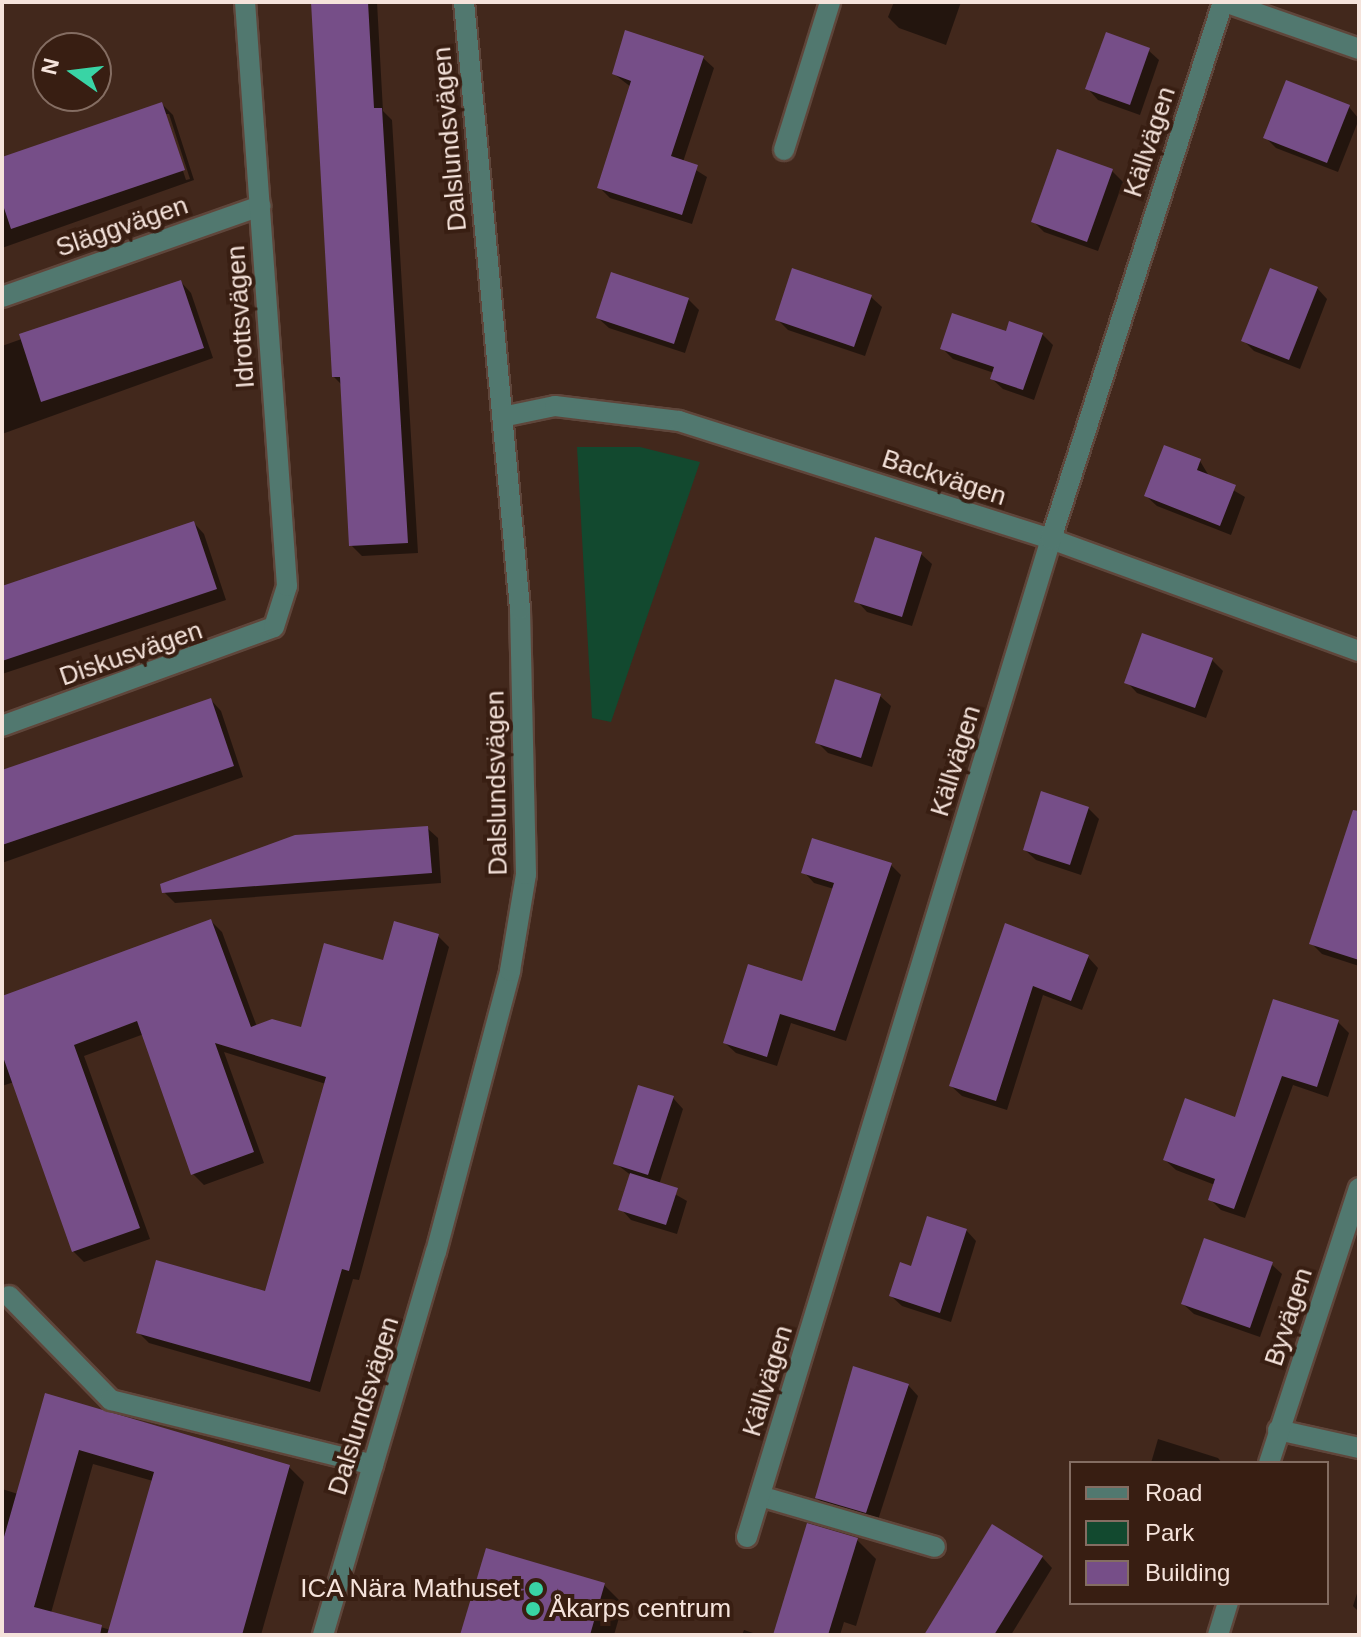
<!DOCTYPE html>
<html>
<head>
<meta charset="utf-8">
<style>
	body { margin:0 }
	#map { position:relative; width:1361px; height:1637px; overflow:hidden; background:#42281c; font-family:Helvetica,sans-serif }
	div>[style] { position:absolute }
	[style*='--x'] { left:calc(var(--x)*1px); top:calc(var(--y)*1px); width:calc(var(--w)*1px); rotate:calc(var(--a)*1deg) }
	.green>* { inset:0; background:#12492f }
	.shadow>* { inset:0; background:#0007 }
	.building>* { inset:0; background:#764e88 }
	.roads { filter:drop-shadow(2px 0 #5f463b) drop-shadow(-2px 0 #5f463b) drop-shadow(0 2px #5f463b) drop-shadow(0 -2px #5f463b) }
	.minor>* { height:20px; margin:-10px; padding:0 10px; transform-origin:10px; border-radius:10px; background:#51786f }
	.dots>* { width:22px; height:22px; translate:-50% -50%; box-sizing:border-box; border:4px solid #381e12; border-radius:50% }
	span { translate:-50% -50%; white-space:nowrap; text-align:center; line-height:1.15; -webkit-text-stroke:8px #381e12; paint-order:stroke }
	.street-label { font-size:26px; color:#f5e3db }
	.poi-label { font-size:26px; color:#f5e3db }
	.right { translate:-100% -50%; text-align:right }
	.left { translate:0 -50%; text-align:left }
	.frame { position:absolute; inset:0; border:4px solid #f5e3db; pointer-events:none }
	.legend { position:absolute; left:1069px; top:1461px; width:260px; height:144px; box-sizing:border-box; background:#381e12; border:2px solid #846d62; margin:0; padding:10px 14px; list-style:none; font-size:24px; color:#f5e3db }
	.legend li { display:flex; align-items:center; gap:16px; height:40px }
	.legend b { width:40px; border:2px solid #846d62 }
	.north { position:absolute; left:32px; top:32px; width:80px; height:80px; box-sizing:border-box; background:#381e12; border:2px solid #846d62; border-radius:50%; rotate:284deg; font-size:22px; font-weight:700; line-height:32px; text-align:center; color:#f5e3db }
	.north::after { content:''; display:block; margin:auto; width:28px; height:36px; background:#39d4a5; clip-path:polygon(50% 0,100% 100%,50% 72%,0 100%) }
</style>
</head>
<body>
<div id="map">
	<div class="green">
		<div style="clip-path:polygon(577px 447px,640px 447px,700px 462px,611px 722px,592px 718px)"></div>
	</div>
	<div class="shadow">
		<div style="clip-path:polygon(313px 2px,377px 2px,383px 111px,392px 120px,418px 553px,362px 556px,351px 545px,343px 386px,334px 377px)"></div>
		<div style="clip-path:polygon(894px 2px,961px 2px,946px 45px,899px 28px,888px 17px)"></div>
		<div style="clip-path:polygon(1148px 50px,1159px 60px,1140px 115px,1098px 100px,1088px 89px)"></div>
		<div style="clip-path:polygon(703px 58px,714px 68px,683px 162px,707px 177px,692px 224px,610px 198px,599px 187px,631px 87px,614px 74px)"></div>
		<div style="clip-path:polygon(evenodd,162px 104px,173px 115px,194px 180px,2px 248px,2px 160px,162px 104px,164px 114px,169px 114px,190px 179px,186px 180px,164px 114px)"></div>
		<div style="clip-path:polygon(1349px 107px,1359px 119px,1338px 172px,1276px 148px,1266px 138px)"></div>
		<div style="clip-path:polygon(1112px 171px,1123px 182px,1098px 251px,1044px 232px,1033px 221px)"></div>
		<div style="clip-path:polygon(181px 282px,191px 293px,213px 358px,2px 434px,2px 346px)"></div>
		<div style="clip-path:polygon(1317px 288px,1327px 299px,1300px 369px,1254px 351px,1244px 341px)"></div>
		<div style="clip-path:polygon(871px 297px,882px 307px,865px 356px,788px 330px,777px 319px)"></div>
		<div style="clip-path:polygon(688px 299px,699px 310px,685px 353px,609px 328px,598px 318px)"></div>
		<div style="clip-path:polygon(1008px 334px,1042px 334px,1053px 345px,1034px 400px,1003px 389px,992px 379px,994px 373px,953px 359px,942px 348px)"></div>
		<div style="clip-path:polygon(1200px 461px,1209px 476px,1245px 497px,1231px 535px,1157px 506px,1146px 496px)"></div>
		<div style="clip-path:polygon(194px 523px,204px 534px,226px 600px,2px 674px,2px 587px)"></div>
		<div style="clip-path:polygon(921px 554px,932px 564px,912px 626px,867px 612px,857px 601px)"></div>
		<div style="clip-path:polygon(1212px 660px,1223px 671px,1206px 718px,1137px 693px,1127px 682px)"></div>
		<div style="clip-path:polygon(880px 696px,891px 706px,872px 767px,828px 753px,817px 742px)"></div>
		<div style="clip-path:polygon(211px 700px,221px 711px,243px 777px,2px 863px,2px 777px)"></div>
		<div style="clip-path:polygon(1088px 808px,1099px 819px,1081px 875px,1036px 860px,1025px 850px)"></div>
		<div style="clip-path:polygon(1359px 824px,1359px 966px,1322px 954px,1311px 943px)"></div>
		<div style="clip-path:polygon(427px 828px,438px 838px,441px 883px,175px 903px,164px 892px)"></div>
		<div style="clip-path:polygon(891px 865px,901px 875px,846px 1041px,791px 1023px,777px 1066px,736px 1053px,725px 1043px,804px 983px,834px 889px,814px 883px,804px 872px)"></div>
		<div style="clip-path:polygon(211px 921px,222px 932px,257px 1027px,302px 1030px,384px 962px,438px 936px,449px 947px,359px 1280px,353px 1279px,320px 1392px,149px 1343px,138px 1332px,266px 1294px,326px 1084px,224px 1052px,264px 1163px,204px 1185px,193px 1174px,144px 1034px,84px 1056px,150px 1239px,84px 1262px,73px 1251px,14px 1082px,2px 1086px,2px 997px)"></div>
		<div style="clip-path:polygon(1007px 926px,1088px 957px,1098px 968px,1082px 1010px,1043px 995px,1007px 1110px,962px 1096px,951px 1086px)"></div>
		<div style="clip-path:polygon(1338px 1022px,1349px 1033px,1328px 1097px,1293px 1085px,1245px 1218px,1221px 1210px,1211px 1200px,1215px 1185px,1176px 1170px,1165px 1160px,1236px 1119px)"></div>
		<div style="clip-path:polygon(673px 1098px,683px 1109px,659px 1185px,687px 1201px,677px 1234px,631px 1220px,621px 1209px,632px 1176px,615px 1163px)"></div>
		<div style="clip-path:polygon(966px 1230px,976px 1241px,951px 1322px,902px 1306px,891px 1296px)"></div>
		<div style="clip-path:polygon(1271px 1264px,1282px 1274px,1260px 1337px,1194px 1314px,1183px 1304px)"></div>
		<div style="clip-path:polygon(908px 1385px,918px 1396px,877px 1523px,828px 1509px,817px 1498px)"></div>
		<div style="clip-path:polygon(evenodd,46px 1396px,289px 1467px,304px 1482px,261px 1635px,2px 1635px,2px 1489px,18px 1494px,46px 1396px,93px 1464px,153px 1481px,111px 1630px,51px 1613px,93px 1464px)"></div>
		<div style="clip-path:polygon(1158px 1439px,1218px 1458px,1222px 1463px,1151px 1463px)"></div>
		<div style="clip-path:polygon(857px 1540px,876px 1559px,856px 1626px,844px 1622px,840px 1635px,775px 1635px)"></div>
		<div style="clip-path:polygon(1042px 1557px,1052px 1568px,1011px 1635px,938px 1635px)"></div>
		<div style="clip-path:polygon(604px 1585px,623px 1604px,614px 1635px,462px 1635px)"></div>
		<div style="clip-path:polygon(1359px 1587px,1359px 1612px,1353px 1606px)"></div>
		<div style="clip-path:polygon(744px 1630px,759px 1635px,742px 1635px)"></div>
	</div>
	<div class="building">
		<div style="clip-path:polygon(311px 2px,368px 2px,374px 108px,382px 108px,408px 543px,349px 546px,340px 377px,332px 377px)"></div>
		<div style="clip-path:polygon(625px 30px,704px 56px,671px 156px,698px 165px,682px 215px,597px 188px,631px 81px,612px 74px)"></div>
		<div style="clip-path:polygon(1106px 32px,1150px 48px,1130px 105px,1085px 89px)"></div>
		<div style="clip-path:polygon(1286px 80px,1350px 105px,1327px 163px,1263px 138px)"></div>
		<div style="clip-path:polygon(162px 102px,185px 170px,11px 229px,2px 202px,2px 157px)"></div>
		<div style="clip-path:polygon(1057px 149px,1113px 169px,1087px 242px,1031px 222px)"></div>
		<div style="clip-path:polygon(792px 268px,872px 295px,854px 347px,775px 320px)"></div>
		<div style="clip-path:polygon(1270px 268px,1318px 287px,1289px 360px,1241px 341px)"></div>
		<div style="clip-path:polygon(611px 272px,689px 298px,674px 344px,596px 318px)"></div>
		<div style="clip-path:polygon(181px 280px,204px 348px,41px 402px,19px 334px)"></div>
		<div style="clip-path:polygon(952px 313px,1006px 331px,1009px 321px,1043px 333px,1023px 390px,990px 379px,994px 367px,940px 349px)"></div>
		<div style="clip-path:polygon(1164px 445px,1201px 459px,1197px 470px,1236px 485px,1220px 526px,1144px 496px)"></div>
		<div style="clip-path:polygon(194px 521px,217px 589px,2px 661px,2px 586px)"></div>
		<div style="clip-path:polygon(875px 537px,922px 552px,902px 617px,854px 602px)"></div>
		<div style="clip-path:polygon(1142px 633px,1213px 658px,1195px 708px,1124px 683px)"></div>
		<div style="clip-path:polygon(835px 679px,881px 694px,861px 758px,815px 743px)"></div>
		<div style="clip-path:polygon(211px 698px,234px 766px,2px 845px,2px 770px)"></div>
		<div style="clip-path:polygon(1041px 791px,1089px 807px,1070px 865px,1023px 850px)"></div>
		<div style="clip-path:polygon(1353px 810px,1359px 811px,1359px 960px,1309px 944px)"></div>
		<div style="clip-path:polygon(428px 826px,432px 873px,162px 893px,160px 884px,295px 835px)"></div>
		<div style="clip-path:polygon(812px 838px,892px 863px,835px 1031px,780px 1014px,767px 1057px,723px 1043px,748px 964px,802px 981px,834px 883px,801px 873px)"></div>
		<div style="clip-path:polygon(211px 919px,251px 1027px,272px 1019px,301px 1027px,324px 943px,383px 960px,394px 921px,439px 934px,349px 1271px,342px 1269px,310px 1382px,136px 1333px,156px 1260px,265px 1291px,326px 1077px,215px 1043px,254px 1152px,191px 1175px,137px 1021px,74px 1045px,140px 1228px,72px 1252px,2px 1054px,2px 996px)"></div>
		<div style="clip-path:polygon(1005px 923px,1089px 955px,1071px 1001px,1033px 986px,996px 1101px,949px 1086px)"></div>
		<div style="clip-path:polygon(1273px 999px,1339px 1020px,1317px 1087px,1282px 1076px,1234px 1209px,1208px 1200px,1215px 1179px,1163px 1160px,1185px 1098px,1235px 1117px)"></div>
		<div style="clip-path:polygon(638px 1085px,674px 1096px,648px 1175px,613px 1164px)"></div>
		<div style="clip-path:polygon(630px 1173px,678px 1188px,666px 1225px,618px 1210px)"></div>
		<div style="clip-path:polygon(927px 1216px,967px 1229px,940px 1313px,889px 1296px,900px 1262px,911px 1266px)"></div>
		<div style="clip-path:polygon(1204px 1238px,1273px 1262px,1250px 1328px,1181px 1304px)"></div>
		<div style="clip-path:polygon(853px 1366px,909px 1384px,866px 1513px,815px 1498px)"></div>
		<div style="clip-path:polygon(45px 1393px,290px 1465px,242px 1635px,107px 1635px,154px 1472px,79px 1450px,34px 1607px,102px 1625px,100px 1635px,2px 1635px,2px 1544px)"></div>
		<div style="clip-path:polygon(807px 1523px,858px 1538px,828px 1635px,773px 1635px)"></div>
		<div style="clip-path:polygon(992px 1524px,1043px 1556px,994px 1635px,924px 1635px)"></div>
		<div style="clip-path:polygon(486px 1548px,605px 1583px,590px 1635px,460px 1635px)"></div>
	</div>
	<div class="roads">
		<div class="minor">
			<div style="--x:1225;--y:2;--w:142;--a:19.3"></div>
			<div style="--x:784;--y:150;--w:155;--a:-72.7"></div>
			<div style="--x:2;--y:297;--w:274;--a:-19.4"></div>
			<div style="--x:502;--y:417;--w:54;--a:-11.7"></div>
			<div style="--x:555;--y:406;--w:125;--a:6.9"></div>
			<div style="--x:679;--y:421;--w:390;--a:17.6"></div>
			<div style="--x:1051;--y:539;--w:328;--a:20"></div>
			<div style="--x:2;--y:726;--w:289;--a:-20"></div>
			<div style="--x:274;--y:627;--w:43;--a:-72.4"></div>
			<div style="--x:287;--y:586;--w:586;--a:-94.11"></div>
			<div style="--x:9;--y:1296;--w:146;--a:45.6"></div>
			<div style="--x:111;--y:1400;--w:270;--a:13.9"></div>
			<div style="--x:1278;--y:1430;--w:83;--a:12.5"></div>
			<div style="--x:1269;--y:1463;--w:289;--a:-71.9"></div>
			<div style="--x:760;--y:1496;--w:182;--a:16.2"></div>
			<div style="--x:747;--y:1537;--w:1043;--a:-73.06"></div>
			<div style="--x:1051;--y:539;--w:564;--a:-72.24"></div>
			<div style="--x:323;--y:1635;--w:399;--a:-73.6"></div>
			<div style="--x:436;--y:1252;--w:291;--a:-75.2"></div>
			<div style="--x:510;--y:971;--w:98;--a:-80.6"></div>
			<div style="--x:526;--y:874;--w:265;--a:-91.3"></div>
			<div style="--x:520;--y:609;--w:610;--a:-95.27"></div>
			<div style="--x:1218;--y:1635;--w:34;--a:-73"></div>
		</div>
	</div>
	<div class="dots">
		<div style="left:536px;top:1589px;background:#39d4a5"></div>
		<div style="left:533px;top:1609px;background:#39d4a5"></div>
	</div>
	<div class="street-label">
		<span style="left:450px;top:139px;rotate:-95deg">Dalslundsvägen</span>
		<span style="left:1150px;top:142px;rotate:-72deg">Källvägen</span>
		<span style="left:122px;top:227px;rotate:-19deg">Släggvägen</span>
		<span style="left:241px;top:317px;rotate:-94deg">Idrottsvägen</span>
		<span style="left:944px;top:478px;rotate:18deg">Backvägen</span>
		<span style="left:131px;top:654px;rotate:-19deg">Diskusvägen</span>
		<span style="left:956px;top:761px;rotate:-73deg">Källvägen</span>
		<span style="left:497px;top:783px;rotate:-91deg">Dalslundsvägen</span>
		<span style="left:1289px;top:1317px;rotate:-72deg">Byvägen</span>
		<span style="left:768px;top:1381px;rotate:-73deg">Källvägen</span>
		<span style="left:364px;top:1406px;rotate:-73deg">Dalslundsvägen</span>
	</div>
	<div class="poi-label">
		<span class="right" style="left:520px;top:1589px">ICA Nära Mathuset</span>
		<span class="left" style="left:549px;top:1609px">Åkarps centrum</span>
	</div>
	<div class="frame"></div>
	<ul class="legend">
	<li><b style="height:10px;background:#51786f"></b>Road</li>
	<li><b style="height:22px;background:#12492f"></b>Park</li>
	<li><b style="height:22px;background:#764e88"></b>Building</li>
	</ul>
	<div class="north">N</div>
</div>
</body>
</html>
